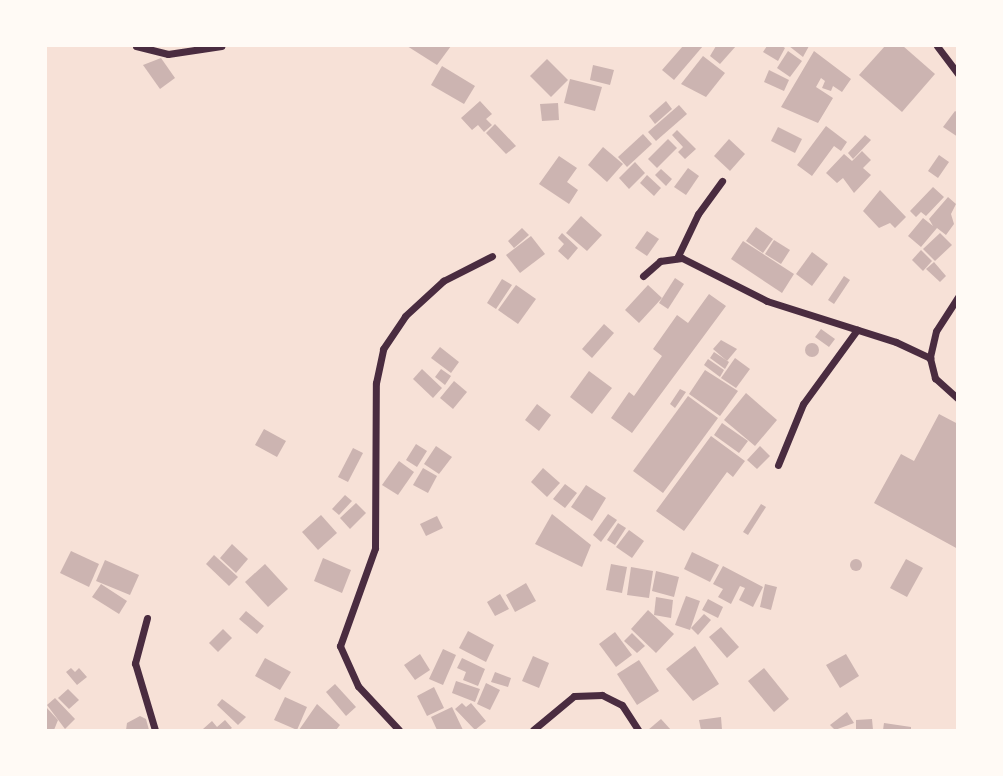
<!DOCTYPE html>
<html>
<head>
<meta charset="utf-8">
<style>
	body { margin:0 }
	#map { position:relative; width:1003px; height:776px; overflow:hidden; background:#f7e1d7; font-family:"DejaVu Sans",sans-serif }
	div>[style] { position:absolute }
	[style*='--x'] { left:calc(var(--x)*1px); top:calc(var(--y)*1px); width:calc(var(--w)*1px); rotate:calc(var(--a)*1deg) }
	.building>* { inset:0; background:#ccb4b1 }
	.round { border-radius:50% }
	.minor>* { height:7px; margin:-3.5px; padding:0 3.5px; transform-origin:3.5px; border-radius:3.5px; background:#4a2c40 }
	span { translate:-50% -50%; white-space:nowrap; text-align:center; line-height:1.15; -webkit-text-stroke:5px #fffaf5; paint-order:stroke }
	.frame { position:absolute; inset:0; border:47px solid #fffaf5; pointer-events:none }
</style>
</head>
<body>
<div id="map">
	<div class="building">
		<div style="clip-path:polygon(407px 46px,451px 46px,437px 65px)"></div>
		<div style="clip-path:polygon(683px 46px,703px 46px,674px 80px,662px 70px)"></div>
		<div style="clip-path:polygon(716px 46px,736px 46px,720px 64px,710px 56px)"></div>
		<div style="clip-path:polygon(767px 46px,782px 46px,785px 48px,778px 61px,763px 52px)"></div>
		<div style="clip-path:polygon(789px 46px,809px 46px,803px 57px)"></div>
		<div style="clip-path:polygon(885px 46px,903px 46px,935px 74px,902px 112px,859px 75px)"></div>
		<div style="clip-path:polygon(788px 51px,802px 61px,790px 77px,777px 68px)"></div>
		<div style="clip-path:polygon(814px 51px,851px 79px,842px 92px,833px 86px,831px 91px,822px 88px,825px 81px,821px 78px,816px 87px,833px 98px,818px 123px,781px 107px)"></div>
		<div style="clip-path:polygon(703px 56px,725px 73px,706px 97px,681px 84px)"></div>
		<div style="clip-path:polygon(161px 58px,175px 78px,160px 89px,143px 65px)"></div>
		<div style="clip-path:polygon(547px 59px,568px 80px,551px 97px,530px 76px)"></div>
		<div style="clip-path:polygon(593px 65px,614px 70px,610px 85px,590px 80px)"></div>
		<div style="clip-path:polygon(442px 66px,475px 86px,464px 104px,431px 85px)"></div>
		<div style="clip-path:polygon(769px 70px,789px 80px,784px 91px,764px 82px)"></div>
		<div style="clip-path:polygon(570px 79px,602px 87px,595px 111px,564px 103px)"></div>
		<div style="clip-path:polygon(480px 101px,492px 114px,486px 119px,492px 125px,484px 132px,478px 125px,472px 130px,461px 118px)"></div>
		<div style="clip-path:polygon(666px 101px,672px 109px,655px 124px,649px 116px)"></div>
		<div style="clip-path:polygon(558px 103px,559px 120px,542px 121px,540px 104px)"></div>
		<div style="clip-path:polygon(679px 105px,687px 114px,656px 141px,648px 132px)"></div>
		<div style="clip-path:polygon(955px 111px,958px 113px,958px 137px,943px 127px)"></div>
		<div style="clip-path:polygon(495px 124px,516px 146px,506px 154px,486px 133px)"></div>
		<div style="clip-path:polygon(826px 126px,847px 142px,841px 151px,834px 146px,812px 176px,797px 165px)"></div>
		<div style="clip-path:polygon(778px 127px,802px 139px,795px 153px,771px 141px)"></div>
		<div style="clip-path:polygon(677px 130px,696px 149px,685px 159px,678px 152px,683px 147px,672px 135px)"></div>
		<div style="clip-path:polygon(643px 134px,652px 144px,627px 167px,618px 157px)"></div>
		<div style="clip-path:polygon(865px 135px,871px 140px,853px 159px,848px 153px)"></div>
		<div style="clip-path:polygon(668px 139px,677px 148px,657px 168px,648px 159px)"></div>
		<div style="clip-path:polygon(729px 139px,745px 154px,730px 171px,714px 156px)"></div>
		<div style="clip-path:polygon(603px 147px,623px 164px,607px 182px,588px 165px)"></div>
		<div style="clip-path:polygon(862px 151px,871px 160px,863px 168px,871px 175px,854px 193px,843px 178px,837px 183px,826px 173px,844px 154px,852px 161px)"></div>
		<div style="clip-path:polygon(939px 155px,949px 162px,938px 178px,928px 171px)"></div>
		<div style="clip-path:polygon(559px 156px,577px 168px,567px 182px,578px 190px,569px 204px,539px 184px)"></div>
		<div style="clip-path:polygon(635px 162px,645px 173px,629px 189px,619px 178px)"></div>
		<div style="clip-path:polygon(688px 168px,699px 176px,686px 195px,674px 187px)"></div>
		<div style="clip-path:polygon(661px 169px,672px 179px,666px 186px,655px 175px)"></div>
		<div style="clip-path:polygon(647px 175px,661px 188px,654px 196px,640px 183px)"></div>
		<div style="clip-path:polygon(933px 187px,944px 197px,926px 216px,921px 212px,916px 217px,910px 211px)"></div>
		<div style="clip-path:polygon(880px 190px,906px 217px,895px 228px,890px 223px,879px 228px,863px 211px)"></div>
		<div style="clip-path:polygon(948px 197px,956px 204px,951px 214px,954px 224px,946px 235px,937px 228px,921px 247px,908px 236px,923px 218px,933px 226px,929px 219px)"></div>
		<div style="clip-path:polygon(581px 216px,602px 235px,587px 251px,566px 233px)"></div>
		<div style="clip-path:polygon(756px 227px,773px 239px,763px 253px,746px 241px)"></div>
		<div style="clip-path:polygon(522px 228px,529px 235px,514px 248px,508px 241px)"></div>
		<div style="clip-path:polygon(647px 231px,659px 239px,647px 256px,635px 248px)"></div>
		<div style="clip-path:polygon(562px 233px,578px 248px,568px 260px,558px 251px,564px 244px,558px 238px)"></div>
		<div style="clip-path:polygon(940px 233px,952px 245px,935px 261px,923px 249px)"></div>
		<div style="clip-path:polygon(531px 236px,545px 254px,520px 273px,506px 255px)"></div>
		<div style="clip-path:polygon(774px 240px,790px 250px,781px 264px,765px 254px)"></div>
		<div style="clip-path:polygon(743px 241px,794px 274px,782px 293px,731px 259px)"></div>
		<div style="clip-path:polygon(921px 250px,932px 261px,923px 271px,912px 260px)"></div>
		<div style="clip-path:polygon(812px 252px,828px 264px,812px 286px,796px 274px)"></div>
		<div style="clip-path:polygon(934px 262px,946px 276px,940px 282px,926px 269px)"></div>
		<div style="clip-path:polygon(844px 276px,850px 280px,834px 304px,828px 300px)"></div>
		<div style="clip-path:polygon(675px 278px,684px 284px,668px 309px,659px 303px)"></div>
		<div style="clip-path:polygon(502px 279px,512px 285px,496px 309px,487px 303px)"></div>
		<div style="clip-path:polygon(516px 285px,536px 299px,518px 324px,498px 310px)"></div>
		<div style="clip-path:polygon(648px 285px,662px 298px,639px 323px,625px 310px)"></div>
		<div style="clip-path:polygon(709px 294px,726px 306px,632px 433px,611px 418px,629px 392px,634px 396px,662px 356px,653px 349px,677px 315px,688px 323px)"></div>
		<div style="clip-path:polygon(604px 324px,614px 333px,592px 358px,582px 349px)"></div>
		<div style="clip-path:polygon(821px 329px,835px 339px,829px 347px,815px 337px)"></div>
		<div style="clip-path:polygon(721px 340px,737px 349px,727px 361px,713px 349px)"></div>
		<div class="round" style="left:805px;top:343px;width:14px;height:14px"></div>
		<div style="clip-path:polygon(440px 347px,459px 362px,451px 373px,431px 358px)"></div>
		<div style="clip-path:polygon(714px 352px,729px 362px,725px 369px,710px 358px)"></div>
		<div style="clip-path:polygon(735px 358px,750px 369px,736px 388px,721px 378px)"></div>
		<div style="clip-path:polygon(708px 359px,724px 370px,720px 377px,704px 365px)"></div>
		<div style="clip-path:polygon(422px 369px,442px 388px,433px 398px,413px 379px)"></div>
		<div style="clip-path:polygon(441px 369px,451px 376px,445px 385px,435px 377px)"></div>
		<div style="clip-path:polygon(705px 370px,738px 391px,720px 416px,689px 394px)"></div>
		<div style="clip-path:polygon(589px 371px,612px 388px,592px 414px,570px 397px)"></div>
		<div style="clip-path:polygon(454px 381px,467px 392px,453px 409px,440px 398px)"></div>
		<div style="clip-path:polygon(680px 389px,686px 392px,675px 408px,670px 404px)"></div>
		<div style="clip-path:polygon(746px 393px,777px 420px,755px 446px,724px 420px)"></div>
		<div style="clip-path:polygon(688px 396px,718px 418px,663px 493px,633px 471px)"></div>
		<div style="clip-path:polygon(537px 404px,551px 415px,539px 431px,525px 420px)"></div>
		<div style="clip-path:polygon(939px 414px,958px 424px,958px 549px,874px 503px,901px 454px,914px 461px)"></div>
		<div style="clip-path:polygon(722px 423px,748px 441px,739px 453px,714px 435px)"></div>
		<div style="clip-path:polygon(264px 429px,286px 441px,277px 457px,255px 445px)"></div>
		<div style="clip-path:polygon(711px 436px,745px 461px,733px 477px,727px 472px,684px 531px,656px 511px)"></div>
		<div style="clip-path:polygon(416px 444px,427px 451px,417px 467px,406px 460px)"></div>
		<div style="clip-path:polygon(436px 446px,452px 457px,439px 474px,424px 464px)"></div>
		<div style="clip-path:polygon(760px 446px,770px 456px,757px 469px,747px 460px)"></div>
		<div style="clip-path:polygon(353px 448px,363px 453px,348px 482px,338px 477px)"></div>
		<div style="clip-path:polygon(399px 461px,414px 472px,398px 495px,382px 485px)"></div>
		<div style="clip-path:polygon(423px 468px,437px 476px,428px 493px,413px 485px)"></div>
		<div style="clip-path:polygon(543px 468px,560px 483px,547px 497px,531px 482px)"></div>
		<div style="clip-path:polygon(565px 484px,577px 493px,565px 508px,553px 499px)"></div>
		<div style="clip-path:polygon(586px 485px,606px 498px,592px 521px,571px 507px)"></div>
		<div style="clip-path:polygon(345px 495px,352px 501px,339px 515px,332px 509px)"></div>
		<div style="clip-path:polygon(356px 503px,366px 513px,350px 529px,340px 518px)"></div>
		<div style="clip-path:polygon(761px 504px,766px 507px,748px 535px,743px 532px)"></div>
		<div style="clip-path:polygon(552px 514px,591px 545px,582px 567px,535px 544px)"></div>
		<div style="clip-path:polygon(608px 514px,617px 520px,601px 542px,593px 535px)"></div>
		<div style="clip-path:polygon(321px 515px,337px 533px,318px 550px,302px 532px)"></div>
		<div style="clip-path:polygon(437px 516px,443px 528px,426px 536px,420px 524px)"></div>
		<div style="clip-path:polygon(618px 523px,626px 528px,615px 545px,607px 540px)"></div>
		<div style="clip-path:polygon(629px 530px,644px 541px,632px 558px,616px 547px)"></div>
		<div style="clip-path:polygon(232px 544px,248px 559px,236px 573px,220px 558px)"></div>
		<div style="clip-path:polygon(71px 551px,99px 564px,89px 587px,60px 573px)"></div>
		<div style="clip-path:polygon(692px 552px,719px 565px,710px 582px,684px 569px)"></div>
		<div style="clip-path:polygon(214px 555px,238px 577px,229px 586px,206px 564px)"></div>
		<div style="clip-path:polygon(323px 558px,351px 570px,342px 593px,314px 581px)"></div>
		<div class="round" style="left:850px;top:559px;width:12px;height:12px"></div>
		<div style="clip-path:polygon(906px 559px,923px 568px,907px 597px,890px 588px)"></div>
		<div style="clip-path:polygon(105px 560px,139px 575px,130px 595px,96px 581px)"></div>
		<div style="clip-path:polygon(265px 564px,288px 589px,268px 607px,245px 582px)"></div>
		<div style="clip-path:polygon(611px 564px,627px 567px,622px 593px,606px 590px)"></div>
		<div style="clip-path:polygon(723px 566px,763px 587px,753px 607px,739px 600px,745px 588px,740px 586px,731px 604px,718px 597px,723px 589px,713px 584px)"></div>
		<div style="clip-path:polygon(631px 567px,653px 571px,649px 598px,627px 595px)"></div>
		<div style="clip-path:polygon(656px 571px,679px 577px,674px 597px,652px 591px)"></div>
		<div style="clip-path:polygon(526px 583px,536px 601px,515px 612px,506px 595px)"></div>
		<div style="clip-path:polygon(101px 584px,127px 601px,119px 614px,92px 597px)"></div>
		<div style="clip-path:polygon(765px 584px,777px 587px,771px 610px,760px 607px)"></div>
		<div style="clip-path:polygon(500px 594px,509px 609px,495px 616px,487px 602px)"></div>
		<div style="clip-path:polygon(686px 596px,700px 601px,690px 630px,675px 625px)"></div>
		<div style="clip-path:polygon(656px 597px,673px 600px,671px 618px,654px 615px)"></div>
		<div style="clip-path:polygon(708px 599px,723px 607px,718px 618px,702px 610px)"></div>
		<div style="clip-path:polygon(648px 610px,674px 634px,656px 653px,631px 629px)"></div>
		<div style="clip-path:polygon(246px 611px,264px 626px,257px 634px,239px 619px)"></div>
		<div style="clip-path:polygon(704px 614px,711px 620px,698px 635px,691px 628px)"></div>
		<div style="clip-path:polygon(721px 627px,739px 647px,727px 658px,709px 637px)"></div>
		<div style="clip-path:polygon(223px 629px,232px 638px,218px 652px,209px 643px)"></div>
		<div style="clip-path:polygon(468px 631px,494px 645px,486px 662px,459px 648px)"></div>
		<div style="clip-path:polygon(615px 632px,632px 655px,616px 667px,599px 644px)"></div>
		<div style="clip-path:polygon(632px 633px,645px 646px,637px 653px,624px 641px)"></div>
		<div style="clip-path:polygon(695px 646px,719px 684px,693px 701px,666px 669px)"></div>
		<div style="clip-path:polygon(443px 649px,456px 655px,443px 685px,429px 679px)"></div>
		<div style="clip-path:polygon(420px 654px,430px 670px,415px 680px,404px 665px)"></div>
		<div style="clip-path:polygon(846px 654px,859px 676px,840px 688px,826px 665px)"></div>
		<div style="clip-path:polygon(533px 656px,549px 663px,539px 688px,522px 681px)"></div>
		<div style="clip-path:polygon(265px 658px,291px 672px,280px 690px,255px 676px)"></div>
		<div style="clip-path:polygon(462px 658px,485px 669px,478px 686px,463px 680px,466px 672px,457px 668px)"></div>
		<div style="clip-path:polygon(639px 660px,659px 691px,637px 705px,617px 674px)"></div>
		<div style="clip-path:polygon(71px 668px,75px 672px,79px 668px,87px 677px,77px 685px,66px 672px)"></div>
		<div style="clip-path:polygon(764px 668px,789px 699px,774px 712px,748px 681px)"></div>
		<div style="clip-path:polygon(495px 672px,511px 678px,508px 687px,491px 682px)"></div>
		<div style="clip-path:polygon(456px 681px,480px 689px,475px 702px,452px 693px)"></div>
		<div style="clip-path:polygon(486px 683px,500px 690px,490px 710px,477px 704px)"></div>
		<div style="clip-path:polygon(335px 684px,356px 707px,346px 716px,326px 692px)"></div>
		<div style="clip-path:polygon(434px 687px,444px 708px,427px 716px,417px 696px)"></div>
		<div style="clip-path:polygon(68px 689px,79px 700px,69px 709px,58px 698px)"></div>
		<div style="clip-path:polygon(285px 697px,307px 707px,297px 730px,274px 720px)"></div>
		<div style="clip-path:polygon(55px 698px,75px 719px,65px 729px,47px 705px)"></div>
		<div style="clip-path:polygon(222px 699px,246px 717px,238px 725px,217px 705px)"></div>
		<div style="clip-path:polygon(462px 703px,466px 707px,471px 703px,486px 721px,475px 730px,455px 709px)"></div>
		<div style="clip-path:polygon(317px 704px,340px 725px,336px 730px,299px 730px)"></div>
		<div style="clip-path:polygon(46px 707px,58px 720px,54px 730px,46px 730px)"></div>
		<div style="clip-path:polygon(452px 707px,463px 730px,437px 730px,431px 717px)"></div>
		<div style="clip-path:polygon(847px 712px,854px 723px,835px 730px,830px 725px)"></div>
		<div style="clip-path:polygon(140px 716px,146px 719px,149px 730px,126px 730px,127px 723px)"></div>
		<div style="clip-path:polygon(721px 717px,722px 730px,701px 730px,699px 720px)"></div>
		<div style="clip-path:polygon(661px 719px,671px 730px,648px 730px)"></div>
		<div style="clip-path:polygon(872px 719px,873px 730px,856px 730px,856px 720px)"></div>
		<div style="clip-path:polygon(225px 720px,232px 728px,229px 730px,203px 729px,212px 721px,217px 727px)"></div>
		<div style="clip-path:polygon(884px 723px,911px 727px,911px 730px,883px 730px)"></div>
	</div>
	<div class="minor">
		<div style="--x:136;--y:46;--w:33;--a:14"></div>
		<div style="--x:168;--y:54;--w:54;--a:-8.6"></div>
		<div style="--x:937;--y:46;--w:35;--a:53"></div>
		<div style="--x:677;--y:258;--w:49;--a:-64.5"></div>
		<div style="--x:698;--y:214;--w:41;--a:-54"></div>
		<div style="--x:643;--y:276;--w:23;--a:-41"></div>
		<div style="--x:660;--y:261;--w:22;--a:-8"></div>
		<div style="--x:682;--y:258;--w:95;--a:26.8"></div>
		<div style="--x:767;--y:301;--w:135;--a:17.6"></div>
		<div style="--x:896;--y:342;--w:38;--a:25"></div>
		<div style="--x:958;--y:297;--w:40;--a:122.9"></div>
		<div style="--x:936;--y:331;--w:28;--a:103"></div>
		<div style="--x:930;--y:358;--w:21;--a:76"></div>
		<div style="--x:935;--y:378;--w:31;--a:42"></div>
		<div style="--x:778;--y:465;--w:66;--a:-67.7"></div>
		<div style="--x:803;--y:404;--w:92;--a:-53.9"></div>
		<div style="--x:147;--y:618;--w:47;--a:104.9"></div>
		<div style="--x:135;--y:663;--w:70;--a:73.4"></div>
		<div style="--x:399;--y:730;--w:60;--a:-133"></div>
		<div style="--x:358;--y:686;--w:44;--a:-114.2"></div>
		<div style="--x:340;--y:646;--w:104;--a:-70.3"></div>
		<div style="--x:375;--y:548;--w:165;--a:-89.7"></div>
		<div style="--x:376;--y:383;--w:35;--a:-78"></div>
		<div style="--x:383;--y:349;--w:40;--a:-56"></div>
		<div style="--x:405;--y:316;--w:52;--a:-42.6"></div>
		<div style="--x:443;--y:281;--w:55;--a:-27"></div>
		<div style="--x:533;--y:730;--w:53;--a:-39.7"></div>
		<div style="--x:574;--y:696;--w:28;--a:-2"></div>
		<div style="--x:602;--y:695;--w:22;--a:27"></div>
		<div style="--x:622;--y:705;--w:30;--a:57"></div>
	</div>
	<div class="frame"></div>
</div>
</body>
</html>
